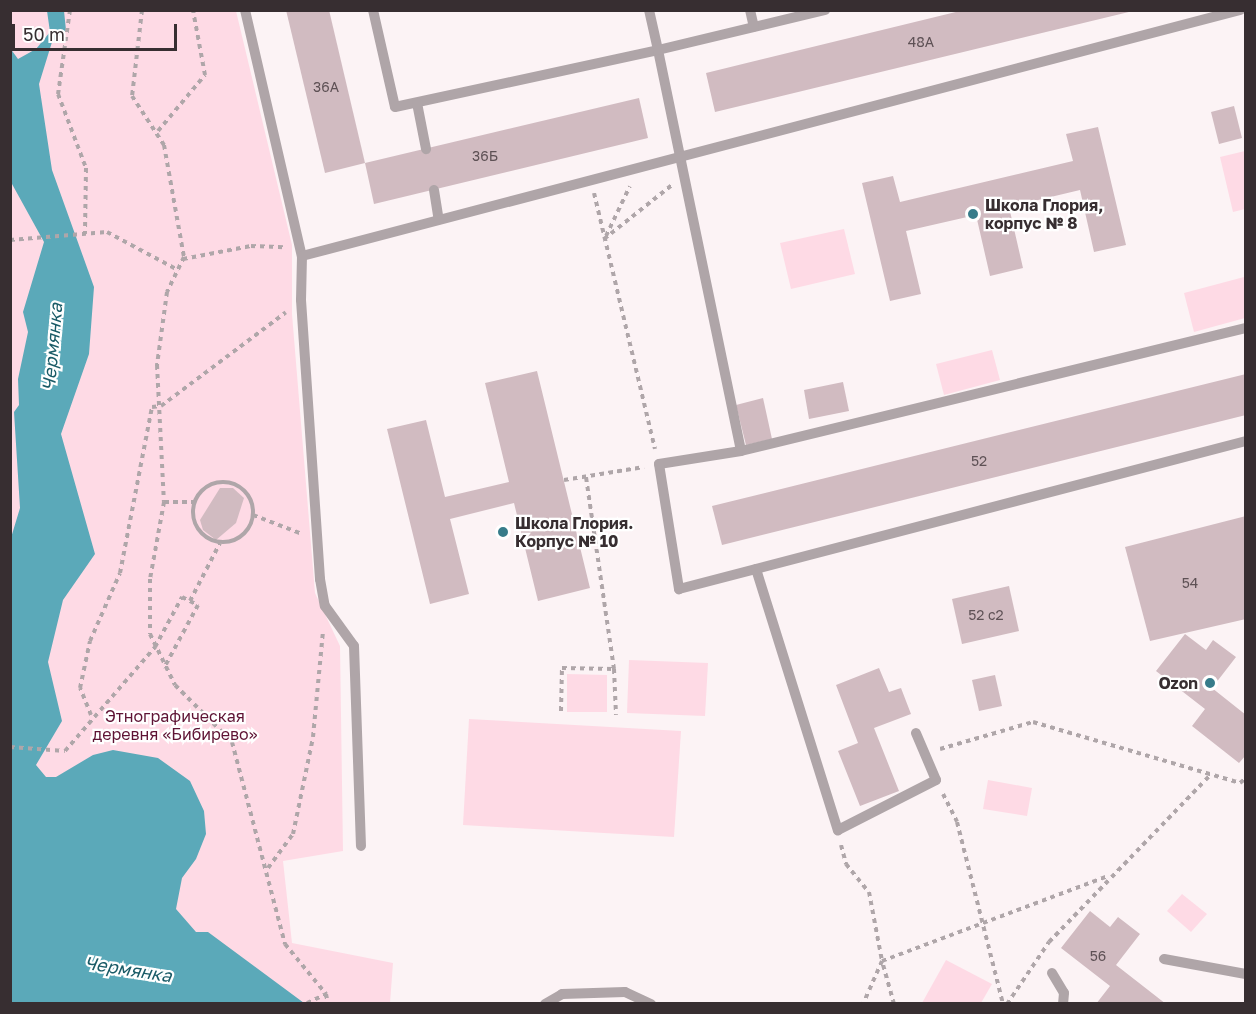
<!DOCTYPE html>
<html>
<head>
<meta charset="utf-8">
<style>
	body { margin:0 }
	#map { position:relative; width:1256px; height:1014px; overflow:hidden; background:#fcf3f5; font-family:"Golos Text",sans-serif }
	div>[style] { position:absolute }
	[style*='--x'] { left:calc(var(--x)*1px); top:calc(var(--y)*1px); width:calc(var(--w)*1px); rotate:calc(var(--a)*1deg) }
	.green>* { inset:0; background:#fedae5 }
	.water>* { inset:0; background:#5ba9b9 }
	.building>* { inset:0; background:#d1bbc1 }
	.path>* { height:4px; margin-top:-2px; transform-origin:0; background:repeating-linear-gradient(90deg,#afa6a9 0 4.5px,transparent 0 9px) }
	.path>.ring { margin:-2px; padding:0; box-sizing:content-box; background:none; border:4px solid #afa6a9; border-radius:50% }
	.lane>* { height:10px; margin:-5px; padding:0 5px; transform-origin:5px; border-radius:5px; background:#afa5a8 }
	.dots>* { width:16px; height:16px; translate:-50% -50%; box-sizing:border-box; border:3px solid #fff; border-radius:50% }
	span { translate:-50% -50%; white-space:nowrap; text-align:center; line-height:1.15; -webkit-text-stroke:4.5px #fff; paint-order:stroke }
	.number-label { font-size:14px; color:#5e5155 }
	.number-label span { -webkit-text-stroke-width:0 }
	.poi-label { font-size:16px; color:#372e31; font-weight:700 }
	.left { translate:0 -50%; text-align:left }
	.right { translate:-100% -50%; text-align:right }
	.park-label { font-size:16px; color:#5e1334 }
	.water-label { font-size:18px; color:#1a5b67; font-style:italic }
	.frame { position:absolute; inset:0; border:12px solid #372e31; pointer-events:none }
	.scale { position:absolute; left:12px; top:24px; width:165px; height:27px; box-sizing:border-box; border:3px solid #372e31; border-top:0; padding-left:8px; font-size:18px; line-height:21px; white-space:nowrap; color:#372e31; -webkit-text-stroke:4px #fff; paint-order:stroke }
</style>
</head>
<body>
<div id="map">
	<div class="green">
		<div style="clip-path:polygon(10px 11px,236px 11px,292px 245px,292px 314px,315px 593px,340px 646px,343px 851px,283px 861px,292px 943px,393px 963px,390px 1003px,11px 1003px)"></div>
		<div style="clip-path:polygon(1245px 151px,1245px 209px,1233px 212px,1220px 157px)"></div>
		<div style="clip-path:polygon(844px 229px,855px 274px,791px 289px,780px 243px)"></div>
		<div style="clip-path:polygon(1244px 277px,1245px 318px,1194px 332px,1184px 293px)"></div>
		<div style="clip-path:polygon(992px 350px,1000px 380px,944px 395px,936px 364px)"></div>
		<div style="clip-path:polygon(629px 660px,708px 663px,705px 716px,627px 713px)"></div>
		<div style="clip-path:polygon(567px 674px,607px 675px,607px 712px,567px 712px)"></div>
		<div style="clip-path:polygon(469px 719px,681px 731px,674px 837px,463px 825px)"></div>
		<div style="clip-path:polygon(988px 780px,1032px 788px,1027px 816px,983px 809px)"></div>
		<div style="clip-path:polygon(1182px 894px,1207px 914px,1191px 932px,1167px 911px)"></div>
		<div style="clip-path:polygon(946px 960px,992px 984px,981px 1003px,922px 1003px)"></div>
	</div>
	<div class="water">
		<div style="clip-path:polygon(47px 11px,64px 11px,66px 30px,52px 42px,39px 84px,52px 170px,94px 287px,89px 354px,61px 434px,95px 554px,63px 600px,48px 662px,62px 721px,36px 765px,46px 777px,56px 777px,93px 755px,113px 750px,158px 758px,190px 781px,204px 811px,206px 834px,196px 859px,182px 878px,176px 909px,196px 932px,208px 932px,304px 1003px,11px 1003px,10px 541px,20px 508px,14px 412px,19px 405px,18px 379px,28px 332px,23px 312px,44px 242px,12px 184px,10px 48px,18px 59px,36px 49px,50px 32px)"></div>
	</div>
	<div class="building">
		<div style="clip-path:polygon(286px 10px,329px 10px,365px 163px,325px 173px)"></div>
		<div style="clip-path:polygon(964px 10px,1133px 11px,715px 112px,706px 73px)"></div>
		<div style="clip-path:polygon(639px 98px,648px 138px,374px 204px,365px 163px)"></div>
		<div style="clip-path:polygon(1234px 106px,1242px 138px,1219px 144px,1211px 112px)"></div>
		<div style="clip-path:polygon(1098px 127px,1126px 245px,1094px 252px,1080px 190px,1009px 207px,1023px 268px,990px 276px,976px 215px,906px 231px,921px 294px,890px 301px,862px 183px,893px 176px,900px 202px,1073px 161px,1066px 134px)"></div>
		<div style="clip-path:polygon(537px 371px,590px 588px,538px 601px,514px 503px,450px 519px,469px 594px,430px 604px,387px 429px,426px 420px,445px 497px,509px 482px,485px 383px)"></div>
		<div style="clip-path:polygon(1246px 374px,1246px 415px,722px 545px,712px 506px)"></div>
		<div style="clip-path:polygon(843px 382px,849px 411px,809px 419px,804px 390px)"></div>
		<div style="clip-path:polygon(763px 398px,772px 439px,746px 445px,736px 405px)"></div>
		<div style="clip-path:polygon(220px 488px,233px 488px,244px 498px,236px 523px,216px 540px,203px 530px,200px 520px)"></div>
		<div style="clip-path:polygon(1246px 516px,1246px 619px,1150px 641px,1125px 547px)"></div>
		<div style="clip-path:polygon(1009px 586px,1019px 631px,962px 644px,952px 599px)"></div>
		<div style="clip-path:polygon(1185px 634px,1206px 650px,1213px 640px,1236px 657px,1212px 688px,1246px 715px,1246px 755px,1239px 763px,1192px 726px,1205px 709px,1156px 671px)"></div>
		<div style="clip-path:polygon(879px 668px,889px 692px,901px 688px,911px 714px,874px 728px,899px 791px,860px 806px,838px 751px,858px 743px,836px 685px)"></div>
		<div style="clip-path:polygon(995px 675px,1002px 706px,979px 711px,972px 680px)"></div>
		<div style="clip-path:polygon(1090px 911px,1110px 927px,1118px 917px,1140px 934px,1116px 965px,1166px 1004px,1096px 1004px,1110px 986px,1061px 948px)"></div>
	</div>
	<div class="path">
		<div style="--x:70;--y:10;--w:85;--a:98.1"></div>
		<div style="--x:58;--y:94;--w:79;--a:69.3"></div>
		<div style="--x:86;--y:168;--w:66;--a:90.9"></div>
		<div style="--x:142;--y:10;--w:87;--a:96.6"></div>
		<div style="--x:132;--y:96;--w:59;--a:56.9"></div>
		<div style="--x:164;--y:145;--w:114;--a:79.9"></div>
		<div style="--x:184;--y:257;--w:39;--a:116"></div>
		<div style="--x:167;--y:292;--w:74;--a:97.8"></div>
		<div style="--x:157;--y:365;--w:137;--a:87.1"></div>
		<div style="--x:164;--y:502;--w:78;--a:100.3"></div>
		<div style="--x:150;--y:579;--w:55;--a:90"></div>
		<div style="--x:150;--y:634;--w:57;--a:63.9"></div>
		<div style="--x:175;--y:685;--w:81;--a:45"></div>
		<div style="--x:232;--y:742;--w:209;--a:75.3"></div>
		<div style="--x:285;--y:944;--w:65;--a:50.6"></div>
		<div style="--x:326;--y:994;--w:10;--a:79"></div>
		<div style="--x:158;--y:131;--w:73;--a:-50"></div>
		<div style="--x:205;--y:75;--w:66;--a:-100.5"></div>
		<div style="--x:594;--y:193;--w:263;--a:76.6"></div>
		<div style="--x:606;--y:236;--w:55;--a:-64.4"></div>
		<div style="--x:604;--y:239;--w:87;--a:-38.5"></div>
		<div style="--x:10;--y:240;--w:97;--a:-4.7"></div>
		<div style="--x:107;--y:232;--w:81;--a:28.2"></div>
		<div style="--x:183;--y:259;--w:69;--a:-10.8"></div>
		<div style="--x:251;--y:246;--w:33;--a:2"></div>
		<div style="--x:564;--y:480;--w:81;--a:-9.2"></div>
		<div class="ring" style="left:193px;top:482px;width:56px;height:56px"></div>
		<div style="--x:164;--y:502;--w:30;--a:0"></div>
		<div style="--x:253;--y:515;--w:53;--a:21.2"></div>
		<div style="--x:190;--y:601;--w:65;--a:-62.7"></div>
		<div style="--x:614;--y:669;--w:46;--a:87.5"></div>
		<div style="--x:561;--y:711;--w:43;--a:-88.7"></div>
		<div style="--x:562;--y:668;--w:52;--a:1.1"></div>
		<div style="--x:614;--y:669;--w:195;--a:-98.3"></div>
		<div style="--x:91;--y:715;--w:29;--a:-112"></div>
		<div style="--x:80;--y:688;--w:48;--a:-78"></div>
		<div style="--x:90;--y:641;--w:74;--a:-66.2"></div>
		<div style="--x:120;--y:573;--w:169;--a:-79.1"></div>
		<div style="--x:152;--y:407;--w:9;--a:-6"></div>
		<div style="--x:161;--y:406;--w:156;--a:-36.9"></div>
		<div style="--x:10;--y:747;--w:55;--a:4.2"></div>
		<div style="--x:65;--y:751;--w:138;--a:-49.1"></div>
		<div style="--x:155;--y:647;--w:57;--a:-61.6"></div>
		<div style="--x:182;--y:597;--w:18;--a:27"></div>
		<div style="--x:198;--y:605;--w:72;--a:118.4"></div>
		<div style="--x:940;--y:749;--w:97;--a:-16.2"></div>
		<div style="--x:1033;--y:722;--w:216;--a:16.4"></div>
		<div style="--x:1240;--y:783;--w:8;--a:-40"></div>
		<div style="--x:943;--y:794;--w:31;--a:63"></div>
		<div style="--x:957;--y:822;--w:188;--a:75.8"></div>
		<div style="--x:841;--y:845;--w:20;--a:75"></div>
		<div style="--x:846;--y:864;--w:36;--a:51"></div>
		<div style="--x:869;--y:892;--w:70;--a:79.3"></div>
		<div style="--x:882;--y:961;--w:47;--a:113.8"></div>
		<div style="--x:268;--y:868;--w:42;--a:-53.7"></div>
		<div style="--x:293;--y:834;--w:99;--a:-78.3"></div>
		<div style="--x:313;--y:737;--w:106;--a:-84.6"></div>
		<div style="--x:307;--y:1003;--w:21;--a:-25"></div>
		<div style="--x:894;--y:1004;--w:45;--a:-105.6"></div>
		<div style="--x:882;--y:961;--w:239;--a:-20.6"></div>
		<div style="--x:1007;--y:1004;--w:75;--a:-55.9"></div>
		<div style="--x:1049;--y:942;--w:232;--a:-46"></div>
	</div>
	<div class="lane">
		<div style="--x:245;--y:10;--w:253;--a:77"></div>
		<div style="--x:302;--y:256;--w:44;--a:91.3"></div>
		<div style="--x:301;--y:300;--w:280;--a:86.1"></div>
		<div style="--x:320;--y:579;--w:27;--a:80"></div>
		<div style="--x:325;--y:606;--w:49;--a:54.1"></div>
		<div style="--x:354;--y:646;--w:200;--a:88"></div>
		<div style="--x:373;--y:10;--w:99;--a:77.2"></div>
		<div style="--x:395;--y:107;--w:269;--a:-12.2"></div>
		<div style="--x:658;--y:50;--w:409;--a:78.3"></div>
		<div style="--x:741;--y:451;--w:83;--a:171"></div>
		<div style="--x:659;--y:464;--w:127;--a:80.9"></div>
		<div style="--x:679;--y:589;--w:586;--a:-14.63"></div>
		<div style="--x:649;--y:10;--w:41;--a:77.3"></div>
		<div style="--x:658;--y:50;--w:172;--a:-13.5"></div>
		<div style="--x:750;--y:10;--w:17;--a:77"></div>
		<div style="--x:417;--y:103;--w:47;--a:78.9"></div>
		<div style="--x:434;--y:190;--w:30;--a:81"></div>
		<div style="--x:302;--y:256;--w:970;--a:-14.7"></div>
		<div style="--x:741;--y:451;--w:520;--a:-13.69"></div>
		<div style="--x:756;--y:569;--w:274;--a:72.6"></div>
		<div style="--x:838;--y:830;--w:110;--a:-27"></div>
		<div style="--x:936;--y:780;--w:51;--a:-113.1"></div>
		<div style="--x:1164;--y:959;--w:83;--a:10.4"></div>
		<div style="--x:1052;--y:973;--w:23;--a:59"></div>
		<div style="--x:1064;--y:993;--w:11;--a:95"></div>
		<div style="--x:545;--y:1004;--w:20;--a:-30"></div>
		<div style="--x:562;--y:994;--w:63;--a:-1.8"></div>
		<div style="--x:625;--y:992;--w:29;--a:25"></div>
	</div>
	<div class="dots">
		<div style="left:973px;top:214px;background:#377c8a"></div>
		<div style="left:503px;top:532px;background:#377c8a"></div>
		<div style="left:1210px;top:683px;background:#377c8a"></div>
	</div>
	<div class="number-label">
		<span style="left:921px;top:42px">48А</span>
		<span style="left:326px;top:87px">36А</span>
		<span style="left:485px;top:156px">36Б</span>
		<span style="left:979px;top:461px">52</span>
		<span style="left:1190px;top:583px">54</span>
		<span style="left:986px;top:615px">52 с2</span>
		<span style="left:1098px;top:956px">56</span>
	</div>
	<div class="poi-label">
		<span class="left" style="left:985px;top:214px">Школа Глория,<br>корпус № 8</span>
		<span class="left" style="left:515px;top:532px">Школа Глория.<br>Корпус № 10</span>
		<span class="right" style="left:1198px;top:683px">Ozon</span>
	</div>
	<div class="park-label">
		<span style="left:175px;top:725px">Этнографическая<br>деревня «Бибирево»</span>
	</div>
	<div class="water-label">
		<span style="left:52px;top:347px;rotate:-85deg">Чермянка</span>
		<span style="left:128px;top:969px;rotate:9deg">Чермянка</span>
	</div>
	<div class="frame"></div>
	<div class="scale">50 m</div>
</div>
</body>
</html>
